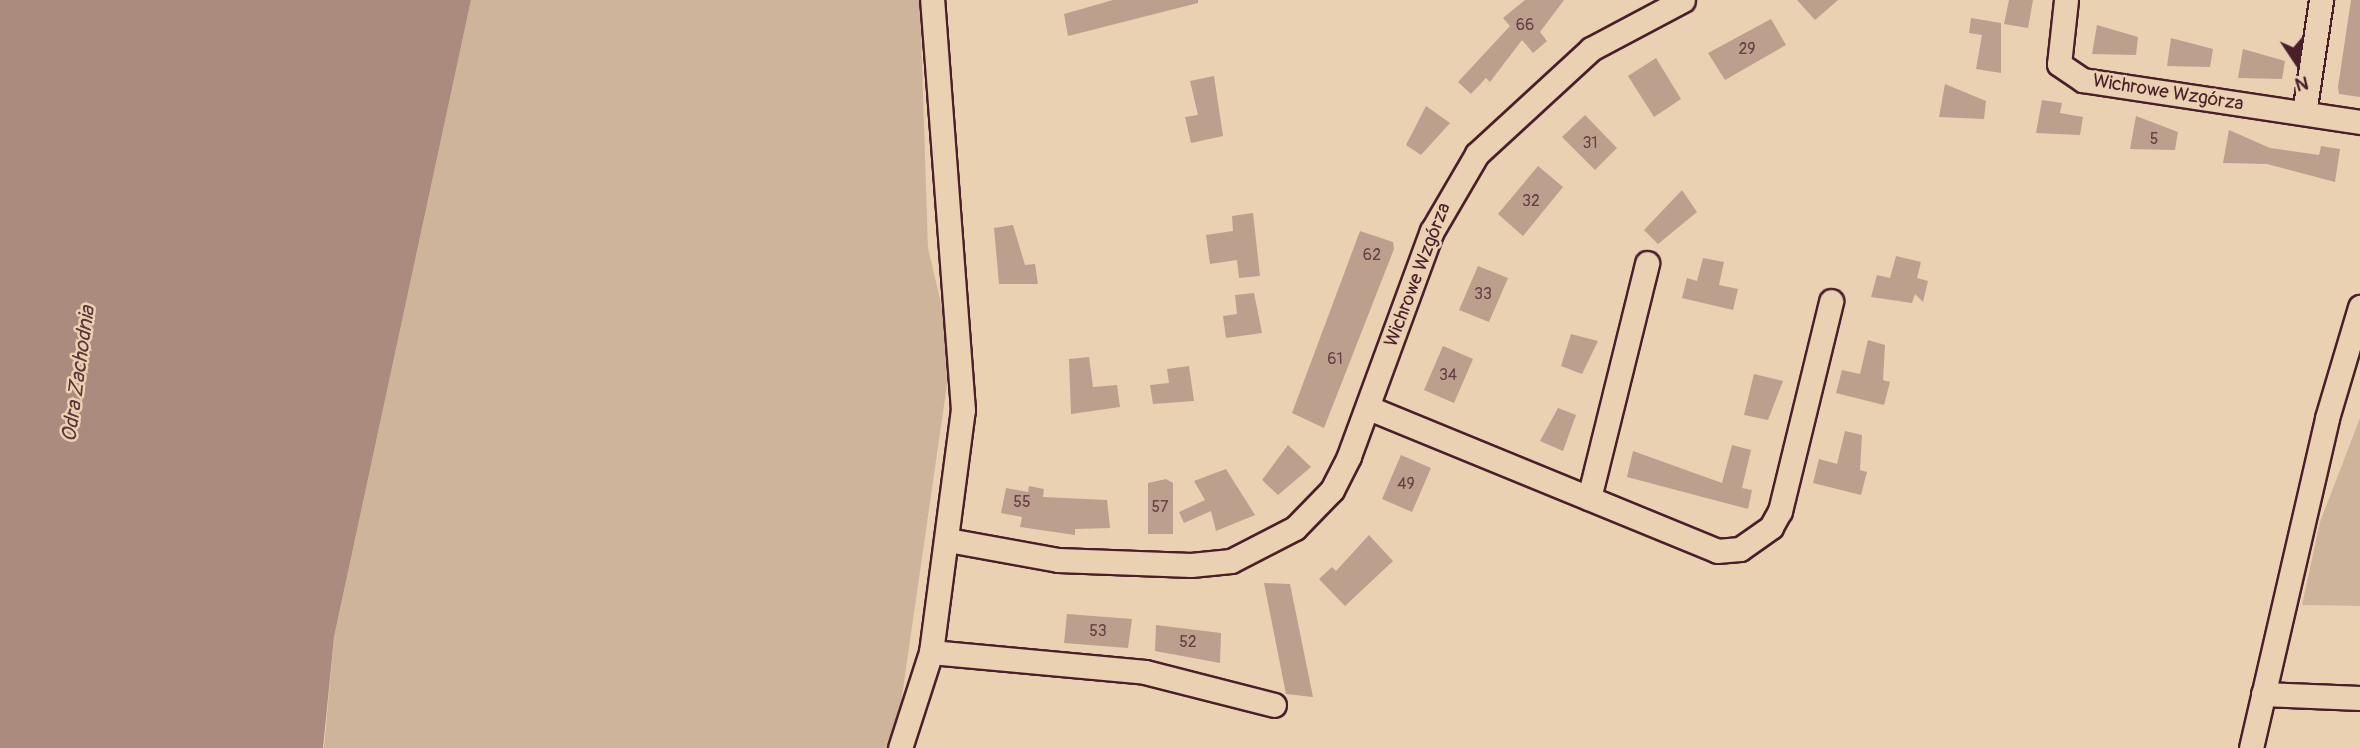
<!DOCTYPE html>
<html>
<head>
<meta charset="utf-8">
<style>
	body { margin:0 }
	#map { position:relative; width:2360px; height:748px; overflow:hidden; background:#ead1b2; font-family:Pangolin,sans-serif }
	div>[style] { position:absolute }
	[style*='--x'] { left:calc(var(--x)*1px); top:calc(var(--y)*1px); width:calc(var(--w)*1px); rotate:calc(var(--a)*1deg) }
	.green>* { inset:0; background:#cfb49c }
	.water>* { inset:0; background:#ab8b7d }
	.building>* { inset:0; background:#bd9f8d }
	.roads { filter:drop-shadow(2px 0 #4a1f2b) drop-shadow(-2px 0 #4a1f2b) drop-shadow(0 2px #4a1f2b) drop-shadow(0 -2px #4a1f2b) }
	.minor>* { height:23px; margin:-11.5px; padding:0 11.5px; transform-origin:11.5px; border-radius:11.5px; background:#ead1b2 }
	span { translate:-50% -50%; white-space:nowrap; text-align:center; line-height:1.15; -webkit-text-stroke:5px #ead1b2; paint-order:stroke }
	.number-label { font-size:16px; color:#673f44 }
	.number-label span { -webkit-text-stroke-width:0 }
	.street-label { font-size:19px; color:#4a1f2b }
	.water-label { font-size:21px; color:#5d353b; font-style:italic }
	.north { position:absolute; left:2262px; top:28px; width:70px; height:70px; -webkit-text-stroke:5px #ead1b2; paint-order:stroke; rotate:167deg; font-size:19px; font-weight:700; line-height:28px; text-align:center; color:#4a1f2b }
	.north::after { content:''; display:block; margin:auto; width:24px; height:32px; background:#4a1f2b; clip-path:polygon(50% 0,100% 100%,50% 72%,0 100%) }
</style>
</head>
<body>
<div id="map">
	<div class="green">
		<div style="clip-path:polygon(471px 0,920px 0,928px 248px,952px 350px,900px 710px,885px 748px,324px 748px,334px 637px)"></div>
		<div style="clip-path:polygon(2360px 418px,2360px 606px,2302px 605px,2320px 522px)"></div>
	</div>
	<div class="water">
		<div style="clip-path:polygon(0 0,471px 0,334px 637px,323px 748px,0 748px)"></div>
	</div>
	<div class="building">
		<div style="clip-path:polygon(1113px 0,1198px 0,1198px 3px,1068px 36px,1064px 14px)"></div>
		<div style="clip-path:polygon(1525px 0,1564px 0,1540px 32px,1547px 41px,1533px 53px,1522px 40px,1490px 82px,1486px 78px,1471px 94px,1458px 82px,1510px 26px,1503px 18px)"></div>
		<div style="clip-path:polygon(1797px 0,1838px 0,1815px 20px)"></div>
		<div style="clip-path:polygon(2009px 0,2033px 0,2028px 28px,2004px 24px)"></div>
		<div style="clip-path:polygon(2351px 0,2360px 0,2360px 97px,2339px 94px,2338px 87px)"></div>
		<div style="clip-path:polygon(1971px 18px,2001px 23px,2001px 73px,1976px 69px,1982px 35px,1969px 33px)"></div>
		<div style="clip-path:polygon(1771px 19px,1786px 45px,1725px 80px,1708px 53px)"></div>
		<div style="clip-path:polygon(2097px 25px,2138px 37px,2136px 55px,2092px 54px)"></div>
		<div style="clip-path:polygon(2171px 38px,2213px 49px,2210px 67px,2167px 66px)"></div>
		<div style="clip-path:polygon(2243px 49px,2285px 61px,2282px 79px,2238px 78px)"></div>
		<div style="clip-path:polygon(1656px 58px,1681px 99px,1654px 117px,1628px 76px)"></div>
		<div style="clip-path:polygon(1214px 76px,1223px 136px,1191px 143px,1185px 117px,1198px 115px,1190px 81px)"></div>
		<div style="clip-path:polygon(1945px 84px,1986px 101px,1984px 119px,1939px 117px)"></div>
		<div style="clip-path:polygon(2042px 100px,2062px 103px,2060px 113px,2083px 117px,2080px 135px,2036px 133px)"></div>
		<div style="clip-path:polygon(1426px 106px,1450px 123px,1421px 155px,1406px 145px)"></div>
		<div style="clip-path:polygon(1585px 115px,1617px 148px,1595px 170px,1562px 137px)"></div>
		<div style="clip-path:polygon(2136px 116px,2178px 132px,2175px 150px,2130px 149px)"></div>
		<div style="clip-path:polygon(2229px 130px,2270px 148px,2319px 155px,2321px 146px,2340px 149px,2335px 182px,2267px 164px,2223px 163px)"></div>
		<div style="clip-path:polygon(1538px 166px,1563px 187px,1523px 236px,1498px 214px)"></div>
		<div style="clip-path:polygon(1682px 190px,1697px 212px,1658px 244px,1644px 230px)"></div>
		<div style="clip-path:polygon(1253px 213px,1260px 276px,1239px 278px,1237px 260px,1210px 264px,1206px 235px,1233px 231px,1232px 216px)"></div>
		<div style="clip-path:polygon(1013px 225px,1025px 265px,1035px 264px,1038px 284px,999px 284px,994px 228px)"></div>
		<div style="clip-path:polygon(1360px 231px,1393px 242px,1394px 249px,1324px 428px,1292px 413px)"></div>
		<div style="clip-path:polygon(1896px 256px,1921px 262px,1917px 278px,1928px 281px,1923px 302px,1915px 294px,1912px 303px,1871px 297px,1877px 275px,1890px 278px)"></div>
		<div style="clip-path:polygon(1703px 258px,1724px 262px,1719px 285px,1738px 289px,1733px 310px,1682px 298px,1687px 278px,1697px 281px)"></div>
		<div style="clip-path:polygon(1478px 266px,1508px 278px,1489px 322px,1459px 310px)"></div>
		<div style="clip-path:polygon(1254px 293px,1262px 333px,1226px 338px,1223px 316px,1237px 314px,1235px 295px)"></div>
		<div style="clip-path:polygon(1571px 334px,1598px 341px,1582px 374px,1561px 366px)"></div>
		<div style="clip-path:polygon(1868px 340px,1885px 345px,1883px 380px,1890px 382px,1884px 405px,1836px 393px,1842px 370px,1860px 374px)"></div>
		<div style="clip-path:polygon(1443px 346px,1473px 359px,1454px 403px,1424px 390px)"></div>
		<div style="clip-path:polygon(1089px 357px,1093px 387px,1117px 385px,1120px 407px,1071px 414px,1069px 359px)"></div>
		<div style="clip-path:polygon(1189px 366px,1194px 401px,1153px 404px,1150px 385px,1169px 383px,1167px 369px)"></div>
		<div style="clip-path:polygon(1754px 374px,1783px 381px,1768px 420px,1744px 415px)"></div>
		<div style="clip-path:polygon(1558px 408px,1576px 415px,1563px 451px,1540px 441px)"></div>
		<div style="clip-path:polygon(1845px 431px,1862px 435px,1860px 470px,1867px 472px,1861px 495px,1813px 483px,1819px 459px,1837px 464px)"></div>
		<div style="clip-path:polygon(1288px 445px,1311px 467px,1278px 495px,1262px 480px)"></div>
		<div style="clip-path:polygon(1732px 445px,1751px 450px,1742px 488px,1752px 490px,1748px 509px,1627px 477px,1633px 451px,1722px 483px)"></div>
		<div style="clip-path:polygon(1401px 455px,1431px 468px,1412px 512px,1382px 499px)"></div>
		<div style="clip-path:polygon(1226px 469px,1255px 515px,1216px 531px,1211px 511px,1184px 523px,1179px 512px,1205px 500px,1194px 481px)"></div>
		<div style="clip-path:polygon(1166px 479px,1173px 483px,1173px 534px,1148px 534px,1148px 483px)"></div>
		<div style="clip-path:polygon(1029px 486px,1044px 489px,1043px 497px,1107px 500px,1110px 528px,1075px 529px,1075px 535px,1020px 527px,1022px 517px,1001px 513px,1006px 488px,1028px 492px)"></div>
		<div style="clip-path:polygon(1369px 535px,1393px 561px,1345px 606px,1319px 579px,1332px 567px,1336px 571px)"></div>
		<div style="clip-path:polygon(1264px 583px,1290px 584px,1313px 697px,1286px 694px)"></div>
		<div style="clip-path:polygon(1067px 614px,1132px 619px,1128px 648px,1064px 643px)"></div>
		<div style="clip-path:polygon(1156px 625px,1221px 633px,1220px 663px,1155px 651px)"></div>
	</div>
	<div class="roads">
		<div class="minor">
			<div style="--x:2066;--y:0;--w:64;--a:96.2"></div>
			<div style="--x:2059;--y:64;--w:29;--a:34"></div>
			<div style="--x:2083;--y:80;--w:280;--a:8.6"></div>
			<div style="--x:2304;--y:113;--w:114;--a:-81.4"></div>
			<div style="--x:1369;--y:408;--w:376;--a:22.3"></div>
			<div style="--x:1717;--y:551;--w:23;--a:-5"></div>
			<div style="--x:1740;--y:549;--w:38;--a:-35"></div>
			<div style="--x:1771;--y:527;--w:18;--a:-61"></div>
			<div style="--x:1780;--y:511;--w:216;--a:-76.3"></div>
			<div style="--x:1589;--y:498;--w:242;--a:-76.1"></div>
			<div style="--x:948;--y:540;--w:112;--a:10.3"></div>
			<div style="--x:1058;--y:560;--w:133;--a:2.2"></div>
			<div style="--x:1191;--y:565;--w:40;--a:-5.7"></div>
			<div style="--x:1231;--y:561;--w:72;--a:-27.3"></div>
			<div style="--x:1295;--y:528;--w:53;--a:-45.8"></div>
			<div style="--x:1332;--y:490;--w:38;--a:-63"></div>
			<div style="--x:1349;--y:456;--w:240;--a:-69.8"></div>
			<div style="--x:1432;--y:231;--w:89;--a:-59.7"></div>
			<div style="--x:1477;--y:154;--w:155;--a:-42.6"></div>
			<div style="--x:1591;--y:49;--w:104;--a:-28"></div>
			<div style="--x:931;--y:652;--w:215;--a:5.3"></div>
			<div style="--x:1145;--y:672;--w:133;--a:14.3"></div>
			<div style="--x:2263;--y:694;--w:97;--a:2.4"></div>
			<div style="--x:900;--y:748;--w:101;--a:-72.1"></div>
			<div style="--x:931;--y:652;--w:244;--a:-82.5"></div>
			<div style="--x:963;--y:410;--w:411;--a:-94.3"></div>
			<div style="--x:2251;--y:748;--w:339;--a:-77"></div>
			<div style="--x:2327;--y:418;--w:116;--a:-73.4"></div>
		</div>
	</div>
	<div class="number-label">
		<span style="left:1525px;top:25px">66</span>
		<span style="left:1747px;top:49px">29</span>
		<span style="left:2154px;top:139px">5</span>
		<span style="left:1590px;top:143px">31</span>
		<span style="left:1531px;top:201px">32</span>
		<span style="left:1372px;top:255px">62</span>
		<span style="left:1483px;top:294px">33</span>
		<span style="left:1335px;top:359px">61</span>
		<span style="left:1448px;top:375px">34</span>
		<span style="left:1406px;top:484px">49</span>
		<span style="left:1022px;top:502px">55</span>
		<span style="left:1160px;top:507px">57</span>
		<span style="left:1098px;top:631px">53</span>
		<span style="left:1188px;top:642px">52</span>
	</div>
	<div class="street-label">
		<span style="left:2168px;top:93px;rotate:9deg">Wichrowe Wzgórza</span>
		<span style="left:1418px;top:275px;rotate:-69deg">Wichrowe Wzgórza</span>
	</div>
	<div class="water-label">
		<span style="left:79px;top:374px;rotate:-82deg">Odra Zachodnia</span>
	</div>
	<div class="north">N</div>
</div>
</body>
</html>
